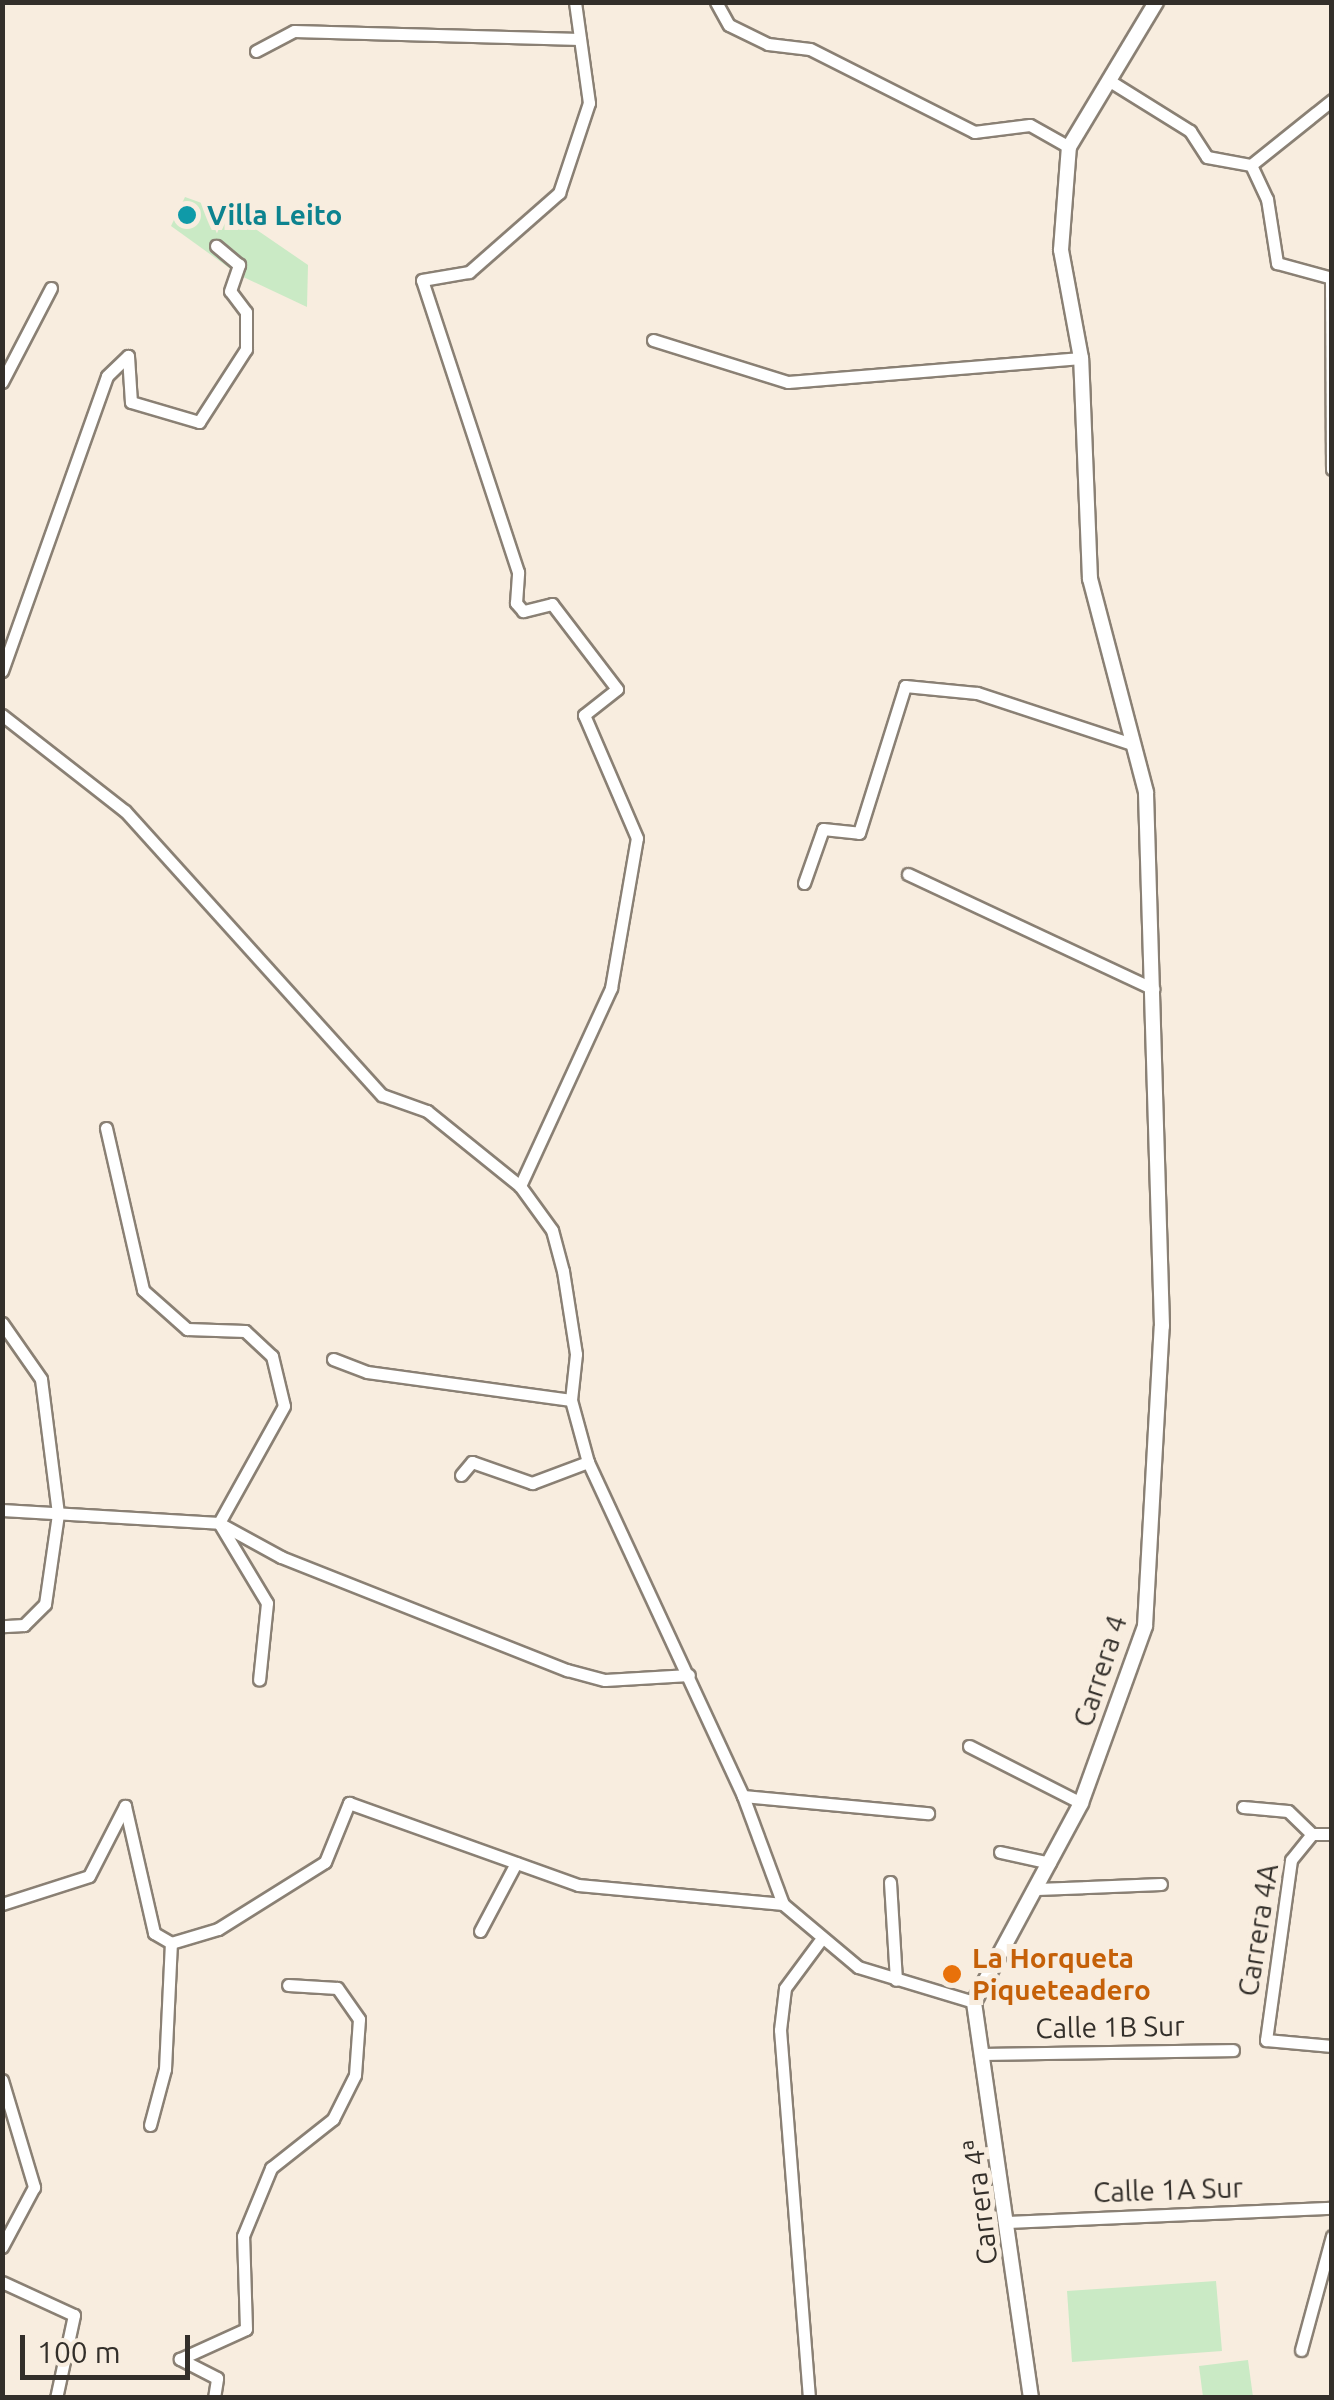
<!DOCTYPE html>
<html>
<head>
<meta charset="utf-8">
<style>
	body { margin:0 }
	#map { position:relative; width:1334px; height:2400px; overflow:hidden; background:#f8eddf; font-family:Ubuntu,sans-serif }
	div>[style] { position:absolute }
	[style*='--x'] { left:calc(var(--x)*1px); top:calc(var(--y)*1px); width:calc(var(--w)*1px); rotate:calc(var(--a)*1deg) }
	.green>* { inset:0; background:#caeac5 }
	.roads { filter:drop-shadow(2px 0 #8a8074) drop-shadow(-2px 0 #8a8074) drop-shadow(0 2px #8a8074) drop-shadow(0 -2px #8a8074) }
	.minor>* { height:11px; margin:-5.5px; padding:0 5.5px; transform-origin:5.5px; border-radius:5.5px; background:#fff }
	.tertiary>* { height:14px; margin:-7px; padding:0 7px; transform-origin:7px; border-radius:7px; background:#fff }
	.dots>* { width:28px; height:28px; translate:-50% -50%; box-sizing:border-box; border:5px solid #f8eddf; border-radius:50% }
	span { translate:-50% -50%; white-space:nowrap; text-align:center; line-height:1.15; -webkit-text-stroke:10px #f8eddf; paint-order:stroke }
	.culture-label { font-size:28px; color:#0d838f; font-weight:700 }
	.left { translate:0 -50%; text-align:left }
	.street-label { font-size:28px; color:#332f2a }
	.food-label { font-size:28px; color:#c56008; font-weight:700 }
	.frame { position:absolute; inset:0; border:5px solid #332f2a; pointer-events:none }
	.scale { position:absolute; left:20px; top:2335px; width:170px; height:45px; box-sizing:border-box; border:5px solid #332f2a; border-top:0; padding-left:12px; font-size:30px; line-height:35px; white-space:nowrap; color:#332f2a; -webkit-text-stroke:8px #f8eddf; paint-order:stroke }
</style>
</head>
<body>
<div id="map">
	<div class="green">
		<div style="clip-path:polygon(185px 197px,235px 215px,308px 265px,307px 307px,239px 275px,171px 226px)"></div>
		<div style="clip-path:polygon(1216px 2281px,1222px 2351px,1072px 2362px,1067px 2291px)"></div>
		<div style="clip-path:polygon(1248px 2360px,1253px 2397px,1203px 2397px,1199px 2366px)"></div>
	</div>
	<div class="roads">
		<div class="minor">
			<div style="--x:716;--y:2;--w:26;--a:61"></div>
			<div style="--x:729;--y:25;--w:43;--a:26"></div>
			<div style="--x:768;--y:44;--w:42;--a:6.8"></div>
			<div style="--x:810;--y:49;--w:184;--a:26.8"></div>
			<div style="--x:974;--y:132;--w:56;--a:-7.1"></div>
			<div style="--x:1030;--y:125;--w:45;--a:29.4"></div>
			<div style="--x:256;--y:51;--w:43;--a:-27.8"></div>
			<div style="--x:294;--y:31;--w:286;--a:1.6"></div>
			<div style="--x:1113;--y:83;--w:91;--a:31.9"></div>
			<div style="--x:1190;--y:131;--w:31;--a:57"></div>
			<div style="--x:1207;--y:157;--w:45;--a:10.3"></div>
			<div style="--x:1251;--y:165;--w:104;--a:-38.7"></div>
			<div style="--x:1251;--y:165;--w:38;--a:65"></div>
			<div style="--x:1267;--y:199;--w:65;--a:81.1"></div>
			<div style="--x:1277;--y:263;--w:57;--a:15.3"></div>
			<div style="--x:1331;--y:278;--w:191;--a:89.7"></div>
			<div style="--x:653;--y:340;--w:141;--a:17.3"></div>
			<div style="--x:788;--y:382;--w:294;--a:-4.7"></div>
			<div style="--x:2;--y:382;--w:106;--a:-62.5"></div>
			<div style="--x:2;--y:671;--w:313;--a:-70.4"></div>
			<div style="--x:107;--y:376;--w:29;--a:-44"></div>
			<div style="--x:128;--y:356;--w:46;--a:86.3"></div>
			<div style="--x:131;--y:402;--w:71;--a:16.4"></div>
			<div style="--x:199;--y:422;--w:87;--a:-57.2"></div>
			<div style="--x:246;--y:349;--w:37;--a:-90"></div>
			<div style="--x:246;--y:312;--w:26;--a:-127"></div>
			<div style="--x:230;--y:291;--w:28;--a:-71"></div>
			<div style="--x:239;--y:265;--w:30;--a:-140"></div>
			<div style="--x:2;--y:715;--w:156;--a:38"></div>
			<div style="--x:125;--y:811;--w:383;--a:47.9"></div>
			<div style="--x:382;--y:1095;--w:48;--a:19.6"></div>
			<div style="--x:427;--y:1111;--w:119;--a:38.9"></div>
			<div style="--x:520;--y:1186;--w:54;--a:54"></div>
			<div style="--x:552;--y:1230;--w:42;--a:75"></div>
			<div style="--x:563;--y:1271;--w:84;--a:81.1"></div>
			<div style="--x:576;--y:1354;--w:46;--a:96.2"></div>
			<div style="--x:571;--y:1400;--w:64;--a:74.7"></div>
			<div style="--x:588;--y:1462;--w:368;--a:65.1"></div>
			<div style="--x:743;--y:1796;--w:115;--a:69.7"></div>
			<div style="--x:783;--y:1904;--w:98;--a:40"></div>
			<div style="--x:858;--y:1967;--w:121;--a:16.8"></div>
			<div style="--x:908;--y:874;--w:271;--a:25.1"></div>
			<div style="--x:804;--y:883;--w:57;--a:-70.6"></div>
			<div style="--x:823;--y:829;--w:36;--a:6"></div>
			<div style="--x:859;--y:833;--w:154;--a:-72.6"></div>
			<div style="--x:905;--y:686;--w:72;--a:5.6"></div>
			<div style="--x:977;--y:693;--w:160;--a:18.2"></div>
			<div style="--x:106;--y:1128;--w:166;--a:77.1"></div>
			<div style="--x:143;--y:1290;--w:59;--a:41.6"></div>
			<div style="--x:187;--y:1329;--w:58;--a:2"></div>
			<div style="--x:245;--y:1331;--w:37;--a:43"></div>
			<div style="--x:272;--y:1356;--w:51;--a:76.5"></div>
			<div style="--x:284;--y:1406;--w:134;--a:119.1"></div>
			<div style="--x:219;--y:1523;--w:93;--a:59"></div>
			<div style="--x:267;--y:1603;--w:77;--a:95.9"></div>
			<div style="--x:520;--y:1186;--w:218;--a:-65.3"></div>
			<div style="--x:611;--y:988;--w:152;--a:-80.2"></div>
			<div style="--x:637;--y:838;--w:134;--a:-113.3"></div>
			<div style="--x:584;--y:715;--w:42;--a:-38.2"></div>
			<div style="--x:617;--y:689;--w:107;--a:-127.4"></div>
			<div style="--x:552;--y:604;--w:30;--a:166"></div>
			<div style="--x:523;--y:611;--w:11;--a:-131"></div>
			<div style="--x:516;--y:603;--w:31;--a:-86"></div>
			<div style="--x:518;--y:572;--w:307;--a:-108.2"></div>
			<div style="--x:422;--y:280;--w:48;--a:-9.7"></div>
			<div style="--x:469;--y:272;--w:120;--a:-41.3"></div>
			<div style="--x:559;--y:193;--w:95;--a:-71.6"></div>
			<div style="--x:589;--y:103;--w:102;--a:-97.9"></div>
			<div style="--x:2;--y:1323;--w:68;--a:55.1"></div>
			<div style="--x:41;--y:1379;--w:136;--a:82.8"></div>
			<div style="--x:58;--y:1514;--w:91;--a:98.2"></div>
			<div style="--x:45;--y:1604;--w:30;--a:135"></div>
			<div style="--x:24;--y:1625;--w:22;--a:177"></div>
			<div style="--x:333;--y:1359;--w:36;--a:21"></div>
			<div style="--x:367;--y:1372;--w:206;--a:7.8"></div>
			<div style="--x:461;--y:1475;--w:17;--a:-50"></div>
			<div style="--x:472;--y:1462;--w:64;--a:19.3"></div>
			<div style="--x:532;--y:1483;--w:60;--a:-20.6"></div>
			<div style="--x:2;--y:1510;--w:217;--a:3.4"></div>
			<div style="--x:219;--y:1523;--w:71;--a:28.7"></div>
			<div style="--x:281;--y:1557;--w:308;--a:21.6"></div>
			<div style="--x:567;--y:1670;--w:39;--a:15"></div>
			<div style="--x:605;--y:1680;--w:84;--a:-3.4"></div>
			<div style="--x:969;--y:1746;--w:126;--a:27"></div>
			<div style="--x:743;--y:1796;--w:186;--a:5.3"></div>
			<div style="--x:125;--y:1806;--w:130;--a:77.1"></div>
			<div style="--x:154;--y:1933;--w:20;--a:30"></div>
			<div style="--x:171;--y:1943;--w:49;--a:-16.6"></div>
			<div style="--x:218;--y:1929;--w:126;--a:-32.1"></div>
			<div style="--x:325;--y:1862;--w:64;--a:-67.9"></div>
			<div style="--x:349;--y:1803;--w:243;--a:19.7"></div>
			<div style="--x:578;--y:1885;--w:206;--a:5.3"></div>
			<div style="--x:1243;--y:1807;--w:45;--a:5.1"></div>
			<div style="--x:1288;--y:1811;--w:33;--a:44"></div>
			<div style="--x:1312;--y:1834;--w:33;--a:129"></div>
			<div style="--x:1291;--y:1860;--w:182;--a:97.9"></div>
			<div style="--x:1266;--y:2040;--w:66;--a:5.2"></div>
			<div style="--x:1312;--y:1834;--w:20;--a:0"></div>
			<div style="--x:1000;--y:1852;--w:51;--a:12.4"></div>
			<div style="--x:890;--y:1882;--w:98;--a:86.5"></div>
			<div style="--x:1037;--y:1889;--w:124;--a:-2.3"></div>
			<div style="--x:2;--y:1904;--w:91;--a:-17.8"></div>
			<div style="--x:89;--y:1876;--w:79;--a:-62.8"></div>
			<div style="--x:480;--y:1931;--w:77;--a:-62.1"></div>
			<div style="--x:987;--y:2054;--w:246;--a:-0.9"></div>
			<div style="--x:2;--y:2080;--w:112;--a:73.3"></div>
			<div style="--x:34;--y:2187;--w:68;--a:118.1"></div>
			<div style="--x:150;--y:2125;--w:58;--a:-75"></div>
			<div style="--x:165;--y:2069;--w:126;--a:-87.3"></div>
			<div style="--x:1007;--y:2222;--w:325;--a:-2.5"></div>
			<div style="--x:2;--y:2282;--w:79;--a:24.6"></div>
			<div style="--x:74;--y:2315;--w:85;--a:102.2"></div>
			<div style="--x:1301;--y:2350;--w:118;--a:-74.8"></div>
			<div style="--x:214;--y:2398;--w:20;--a:-81"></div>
			<div style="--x:217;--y:2378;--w:42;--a:-152.8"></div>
			<div style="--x:180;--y:2359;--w:72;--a:-24.4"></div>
			<div style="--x:246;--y:2329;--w:93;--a:-91.8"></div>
			<div style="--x:243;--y:2236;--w:74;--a:-67.6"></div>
			<div style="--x:271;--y:2168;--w:79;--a:-38.3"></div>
			<div style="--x:333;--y:2119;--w:49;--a:-63.4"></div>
			<div style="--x:355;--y:2075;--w:56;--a:-85.9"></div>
			<div style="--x:359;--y:2019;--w:38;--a:-125"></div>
			<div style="--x:337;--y:1988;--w:49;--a:-176.5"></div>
			<div style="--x:809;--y:2398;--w:369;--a:-94.5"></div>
			<div style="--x:780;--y:2030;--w:42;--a:-83.2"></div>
			<div style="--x:785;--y:1988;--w:57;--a:-53.5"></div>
		</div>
		<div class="tertiary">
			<div style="--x:1031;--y:2398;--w:400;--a:-98.2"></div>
			<div style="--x:974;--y:2002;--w:226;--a:-61.7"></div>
			<div style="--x:1081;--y:1803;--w:188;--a:-70.1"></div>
			<div style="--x:1145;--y:1626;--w:300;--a:-86.8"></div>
			<div style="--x:1162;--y:1326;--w:534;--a:-91.72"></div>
			<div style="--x:1146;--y:792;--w:220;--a:-104.7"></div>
			<div style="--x:1090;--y:579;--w:221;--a:-92.3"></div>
			<div style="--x:1081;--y:358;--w:110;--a:-100.5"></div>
			<div style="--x:1061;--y:250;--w:103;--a:-85.6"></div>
			<div style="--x:1069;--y:147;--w:169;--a:-59"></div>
		</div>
	</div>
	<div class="dots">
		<div style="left:187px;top:215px;background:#0f9aa8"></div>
		<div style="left:952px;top:1974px;background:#e8710a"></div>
	</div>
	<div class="culture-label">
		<span class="left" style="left:207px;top:215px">Villa Leito</span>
	</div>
	<div class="street-label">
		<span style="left:1100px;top:1671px;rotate:-72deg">Carrera 4</span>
		<span style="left:1258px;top:1930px;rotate:-81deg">Carrera 4A</span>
		<span style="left:1110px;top:2027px;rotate:-1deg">Calle 1B Sur</span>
		<span style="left:1168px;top:2190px;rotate:-2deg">Calle 1A Sur</span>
		<span style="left:980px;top:2202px;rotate:-97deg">Carrera 4ª</span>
	</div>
	<div class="food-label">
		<span class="left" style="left:972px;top:1974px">La Horqueta<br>Piqueteadero</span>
	</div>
	<div class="frame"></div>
	<div class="scale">100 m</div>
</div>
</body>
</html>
